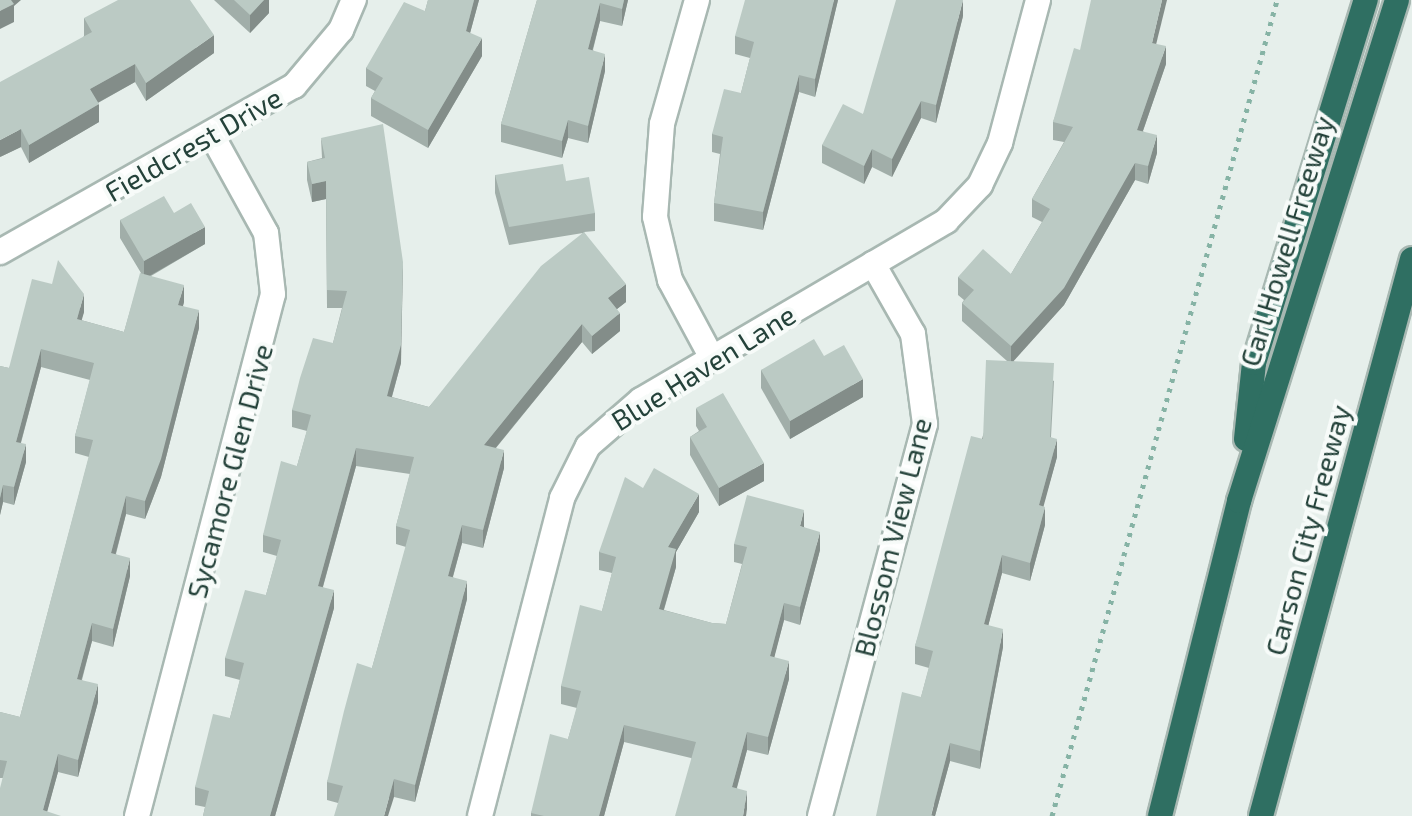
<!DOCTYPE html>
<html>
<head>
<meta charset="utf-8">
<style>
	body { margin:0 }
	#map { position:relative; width:1412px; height:816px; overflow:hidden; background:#e6efeb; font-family:"Exo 2",sans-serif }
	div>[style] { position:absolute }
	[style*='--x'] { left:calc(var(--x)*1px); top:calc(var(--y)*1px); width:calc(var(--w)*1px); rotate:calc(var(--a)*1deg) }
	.path>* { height:5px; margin-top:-2.5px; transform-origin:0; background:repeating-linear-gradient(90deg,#86b3a5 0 4px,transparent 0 10px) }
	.roads { filter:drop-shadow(2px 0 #a8b8b2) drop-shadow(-2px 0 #a8b8b2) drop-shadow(0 2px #a8b8b2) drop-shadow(0 -2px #a8b8b2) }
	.minor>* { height:24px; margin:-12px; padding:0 12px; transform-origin:12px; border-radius:12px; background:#fff }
	.highway>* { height:24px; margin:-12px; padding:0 12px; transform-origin:12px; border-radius:12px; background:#2f6f62 }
	.wall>* { inset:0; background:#a1aea9 }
	.shaded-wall>* { inset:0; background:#838d89 }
	.building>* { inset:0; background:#bbcac4 }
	span { translate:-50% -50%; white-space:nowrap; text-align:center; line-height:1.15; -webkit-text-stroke:8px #f7fbf9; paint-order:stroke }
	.street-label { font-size:28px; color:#24423a }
</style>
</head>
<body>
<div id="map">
	<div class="path">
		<div style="--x:1052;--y:816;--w:846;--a:-74.58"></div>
	</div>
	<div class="roads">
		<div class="minor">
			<div style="--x:697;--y:0;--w:129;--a:105.8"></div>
			<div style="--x:662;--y:124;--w:93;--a:94.3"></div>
			<div style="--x:655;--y:217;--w:65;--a:76.6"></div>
			<div style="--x:670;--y:280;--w:89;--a:61.7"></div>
			<div style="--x:0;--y:252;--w:338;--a:-29.5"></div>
			<div style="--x:294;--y:86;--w:73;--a:-50"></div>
			<div style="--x:341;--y:30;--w:33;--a:-67"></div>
			<div style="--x:137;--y:816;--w:539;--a:-75.4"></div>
			<div style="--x:273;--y:294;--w:61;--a:-96.5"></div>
			<div style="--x:266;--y:233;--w:112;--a:-118.9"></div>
			<div style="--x:480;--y:816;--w:328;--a:-75.5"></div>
			<div style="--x:562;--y:498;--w:58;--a:-63.4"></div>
			<div style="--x:588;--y:446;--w:70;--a:-41"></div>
			<div style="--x:641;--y:400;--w:354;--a:-30.4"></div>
			<div style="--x:946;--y:221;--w:50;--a:-46.6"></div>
			<div style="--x:980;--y:185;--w:47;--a:-64.5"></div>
			<div style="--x:1000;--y:143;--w:148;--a:-75.1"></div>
			<div style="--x:820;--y:816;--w:406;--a:-75"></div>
			<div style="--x:925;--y:424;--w:91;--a:-97.6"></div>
			<div style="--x:913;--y:334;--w:81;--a:-119.7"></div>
		</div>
		<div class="highway">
			<div style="--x:1246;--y:439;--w:76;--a:-84"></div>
			<div style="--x:1254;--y:363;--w:380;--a:-72.9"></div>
			<div style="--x:1160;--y:816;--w:325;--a:-75.9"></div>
			<div style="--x:1239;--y:501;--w:525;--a:-72.5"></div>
			<div style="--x:1261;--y:816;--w:577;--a:-74.83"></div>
		</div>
	</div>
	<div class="wall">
		<div style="clip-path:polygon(214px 0,269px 0,269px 13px,250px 33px)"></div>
		<div style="clip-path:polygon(428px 0,479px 0,470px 33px,482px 56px,428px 148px,371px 116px,371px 98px,375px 91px,366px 86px,366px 68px,425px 11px)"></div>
		<div style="clip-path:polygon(537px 0,628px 0,622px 26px,600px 21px,593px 50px,605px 71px,588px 143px,568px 138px,562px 158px,501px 142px,501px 124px)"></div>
		<div style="clip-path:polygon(838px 0,815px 97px,799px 92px,763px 230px,714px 221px,714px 203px,720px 154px,712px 152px,712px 134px,741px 93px,750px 58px,735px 54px,735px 36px)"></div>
		<div style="clip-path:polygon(963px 16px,936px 123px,921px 118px,892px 177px,872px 167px,864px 184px,822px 163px,822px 145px,863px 114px)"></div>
		<div style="clip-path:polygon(84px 18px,214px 53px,146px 101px,135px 82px,98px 103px,99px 122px,29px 163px,21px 147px,0 157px,84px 36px)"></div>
		<div style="clip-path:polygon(1156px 44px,1166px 64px,1143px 131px,1157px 153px,1148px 184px,1135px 180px,1064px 305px,1013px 361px,1054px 381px,1051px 437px,1057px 457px,1043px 506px,1045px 525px,1030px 581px,1002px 573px,988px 626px,1003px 647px,980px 769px,950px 761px,935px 816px,921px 697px,929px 668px,915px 664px,915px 646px,1007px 361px,962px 321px,962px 303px,964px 300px,958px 295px,958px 277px,1011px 274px,1042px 222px,1032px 217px,1032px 199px,1064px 142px,1053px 140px,1053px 122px,1080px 50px)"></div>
		<div style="clip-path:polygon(321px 138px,401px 363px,392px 397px,429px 407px,583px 233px,509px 245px,495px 193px,495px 175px,566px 181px,595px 213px,595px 231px,584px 232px,626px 302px,617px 309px,620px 331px,592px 354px,582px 342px,496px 448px,504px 468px,483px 548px,462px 543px,453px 577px,467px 599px,415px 802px,394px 797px,338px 803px,327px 800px,327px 782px,372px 668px,406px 547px,396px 544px,396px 526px,410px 474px,356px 466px,323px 587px,334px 608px,275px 816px,203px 816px,205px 807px,195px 805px,195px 787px,230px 718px,240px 680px,225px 676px,225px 658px,266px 595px,277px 556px,263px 552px,263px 535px,297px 466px,307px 431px,292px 427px,292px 410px,333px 343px,342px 308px,327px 308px,326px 199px,312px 202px,307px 180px,307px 162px,322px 158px)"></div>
		<div style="clip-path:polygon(174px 213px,205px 244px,151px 276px,184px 302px,183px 306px,199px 328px,161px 477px,145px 519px,126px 514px,116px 554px,130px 576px,113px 647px,92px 641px,82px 680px,98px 702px,78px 777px,58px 772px,47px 811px,0 816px,3px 778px,0 778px,0 712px,20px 717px,89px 457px,75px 453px,75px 436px,90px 380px,41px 367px,21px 443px,26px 462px,14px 505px,3px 502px,0 515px,0 366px,9px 368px,52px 284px,84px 312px,81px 320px,124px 332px,141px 273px,120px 238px,120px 220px)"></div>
		<div style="clip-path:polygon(824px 356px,863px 397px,790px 439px,761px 388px,761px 370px)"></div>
		<div style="clip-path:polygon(696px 408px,764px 481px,719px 506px,690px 455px,690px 437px,699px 431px,696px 426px)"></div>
		<div style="clip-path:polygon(643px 488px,699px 512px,676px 552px,676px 567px,664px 610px,712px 623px,726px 624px,742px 564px,734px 562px,734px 544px,804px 527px,820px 550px,800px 625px,784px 620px,774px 657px,789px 679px,768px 755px,747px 750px,737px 788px,747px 809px,691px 758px,624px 742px,604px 816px,531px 816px,531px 813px,568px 739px,577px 708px,561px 704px,561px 686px,602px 611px,612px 573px,599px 570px,599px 552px)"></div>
	</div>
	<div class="shaded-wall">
		<div style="clip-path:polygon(7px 0,21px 0,14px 6px,14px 22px,0 29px,0 11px)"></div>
		<div style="clip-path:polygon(264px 0,269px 0,269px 13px,250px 33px,250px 15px)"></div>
		<div style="clip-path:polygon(474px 0,479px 0,466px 48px,466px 31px)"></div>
		<div style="clip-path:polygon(624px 0,628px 0,622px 26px,622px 9px)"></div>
		<div style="clip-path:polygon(834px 0,838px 0,815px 97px,815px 79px)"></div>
		<div style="clip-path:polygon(963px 0,963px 16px,936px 123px,936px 105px)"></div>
		<div style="clip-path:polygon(1162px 0,1167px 0,1152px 61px,1152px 43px)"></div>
		<div style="clip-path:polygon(600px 3px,600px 21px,588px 67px,588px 49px)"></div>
		<div style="clip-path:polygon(214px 35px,214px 53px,146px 101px,146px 83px)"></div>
		<div style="clip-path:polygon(482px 38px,482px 56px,428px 148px,428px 130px)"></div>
		<div style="clip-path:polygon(1166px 46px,1166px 64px,1137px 148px,1137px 130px)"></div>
		<div style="clip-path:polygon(605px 54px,605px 71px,588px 143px,588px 126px)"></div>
		<div style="clip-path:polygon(135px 64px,135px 82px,90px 107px,90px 89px)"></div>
		<div style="clip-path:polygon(799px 75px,799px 92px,763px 230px,763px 212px)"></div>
		<div style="clip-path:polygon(921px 101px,921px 118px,892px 177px,892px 159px)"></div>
		<div style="clip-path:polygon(99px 104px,99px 122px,29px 163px,29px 145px)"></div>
		<div style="clip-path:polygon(568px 120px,568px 138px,562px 158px,562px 141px)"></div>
		<div style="clip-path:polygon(21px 129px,21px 147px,0 157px,0 140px)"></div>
		<div style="clip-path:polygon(1157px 135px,1157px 153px,1148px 184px,1148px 166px)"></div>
		<div style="clip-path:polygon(872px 149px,872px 167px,864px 184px,864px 166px)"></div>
		<div style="clip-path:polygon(1135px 163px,1135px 180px,1064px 305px,1011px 364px,1011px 346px)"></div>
		<div style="clip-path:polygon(326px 181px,326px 199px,312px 202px,312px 184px)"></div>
		<div style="clip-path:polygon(205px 227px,205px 244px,144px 279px,144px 261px)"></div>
		<div style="clip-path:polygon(403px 262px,401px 363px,387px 414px,387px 396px)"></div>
		<div style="clip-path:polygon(626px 284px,626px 302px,608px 316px,608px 298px)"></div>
		<div style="clip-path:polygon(184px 285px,184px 302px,178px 323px,178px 305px)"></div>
		<div style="clip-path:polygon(84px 294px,84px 312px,77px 337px,77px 319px)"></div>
		<div style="clip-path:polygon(199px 310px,199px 328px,161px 477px,145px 519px,145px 501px)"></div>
		<div style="clip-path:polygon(620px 313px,620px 331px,592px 354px,592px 336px)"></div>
		<div style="clip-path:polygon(582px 324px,582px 342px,484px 462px,484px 445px)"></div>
		<div style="clip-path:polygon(41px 349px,41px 367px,16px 460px,16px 442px)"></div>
		<div style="clip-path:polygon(863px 379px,863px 397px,790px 439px,790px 421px)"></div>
		<div style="clip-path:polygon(1057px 439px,1057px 457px,1039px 523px,1039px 505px)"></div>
		<div style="clip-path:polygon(26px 444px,26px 462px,14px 505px,14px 487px)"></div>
		<div style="clip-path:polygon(356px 448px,356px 466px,318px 604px,318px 586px)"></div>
		<div style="clip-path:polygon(504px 450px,504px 468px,483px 548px,483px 530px)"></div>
		<div style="clip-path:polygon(764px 463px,764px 481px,719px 506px,719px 488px)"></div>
		<div style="clip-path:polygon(3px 485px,3px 502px,0 515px,0 498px)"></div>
		<div style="clip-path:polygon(699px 494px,699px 512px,676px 552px,676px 567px,659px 626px,659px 609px,668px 547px)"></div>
		<div style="clip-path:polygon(126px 496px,126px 514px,111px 571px,111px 553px)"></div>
		<div style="clip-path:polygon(1045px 507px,1045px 525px,1030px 581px,1030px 563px)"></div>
		<div style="clip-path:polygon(804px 510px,804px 528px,800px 526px)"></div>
		<div style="clip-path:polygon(462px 525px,462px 543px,448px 594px,448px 576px)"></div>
		<div style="clip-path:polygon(820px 532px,820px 550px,800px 625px,800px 607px)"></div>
		<div style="clip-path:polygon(1002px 555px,1002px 573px,984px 642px,984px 624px)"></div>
		<div style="clip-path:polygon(130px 558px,130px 576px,113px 647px,113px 629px)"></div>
		<div style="clip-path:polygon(467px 581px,467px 599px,415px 802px,415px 785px)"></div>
		<div style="clip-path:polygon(334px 590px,334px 608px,275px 816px,270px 816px)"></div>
		<div style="clip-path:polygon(784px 603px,784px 620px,770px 674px,770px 656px)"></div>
		<div style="clip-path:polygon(92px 623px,92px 641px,77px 696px,77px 679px)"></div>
		<div style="clip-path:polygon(1003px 629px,1003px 647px,980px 769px,980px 751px)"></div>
		<div style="clip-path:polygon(789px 661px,789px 679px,768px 755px,768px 737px)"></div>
		<div style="clip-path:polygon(98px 684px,98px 702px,78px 777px,78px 760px)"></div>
		<div style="clip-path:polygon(624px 725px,624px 742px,604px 816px,599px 816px)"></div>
		<div style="clip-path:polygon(747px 732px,747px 750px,732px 805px,732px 787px)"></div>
		<div style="clip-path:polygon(950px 743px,950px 761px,935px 816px,931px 816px)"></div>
		<div style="clip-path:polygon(58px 754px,58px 772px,46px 816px,43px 810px)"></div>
		<div style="clip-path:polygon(394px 779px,394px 797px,388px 816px,384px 816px)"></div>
		<div style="clip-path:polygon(747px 791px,747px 809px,746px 816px,743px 816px)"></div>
	</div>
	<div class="building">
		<div style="clip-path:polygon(0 0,11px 0,14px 4px,0 11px)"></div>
		<div style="clip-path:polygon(118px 0,190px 0,214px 35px,146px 83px,135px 64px,90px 89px,99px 104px,29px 145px,21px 129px,0 140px,0 82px,92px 32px,84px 18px)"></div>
		<div style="clip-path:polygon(234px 0,264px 0,250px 15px)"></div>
		<div style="clip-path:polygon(428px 0,474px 0,466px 31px,482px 38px,428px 130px,371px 98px,383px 78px,366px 68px,404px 2px,425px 11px)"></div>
		<div style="clip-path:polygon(537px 0,624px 0,622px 9px,600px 3px,588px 49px,605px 54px,588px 126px,568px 120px,562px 141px,501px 124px)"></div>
		<div style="clip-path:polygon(745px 0,834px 0,815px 79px,799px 75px,763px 212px,714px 203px,723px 137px,712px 134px,724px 89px,741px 93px,754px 42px,735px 36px)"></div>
		<div style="clip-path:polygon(896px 0,963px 0,936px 105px,921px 101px,892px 159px,872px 149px,864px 166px,822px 145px,843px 104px,863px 114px)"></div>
		<div style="clip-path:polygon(1091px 0,1162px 0,1152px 43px,1166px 46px,1137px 130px,1157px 135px,1148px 166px,1135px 163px,1064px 288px,1011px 346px,962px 303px,974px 290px,958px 277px,983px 249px,1011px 274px,1050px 209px,1032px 199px,1073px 127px,1053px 122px,1074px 48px,1080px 50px)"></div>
		<div style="clip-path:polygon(383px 124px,403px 262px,401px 345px,387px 396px,429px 407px,541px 266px,584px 232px,626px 284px,608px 298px,620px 313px,592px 336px,582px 324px,484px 445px,504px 450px,483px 530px,462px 525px,448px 576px,467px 581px,415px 785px,394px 779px,384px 816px,334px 816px,343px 786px,327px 782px,344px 711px,357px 663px,372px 668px,410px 530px,396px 526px,414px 457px,356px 448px,318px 586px,334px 590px,270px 816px,203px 816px,209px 791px,195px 787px,213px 714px,230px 718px,244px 663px,225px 658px,245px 590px,266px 595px,281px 540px,263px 535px,281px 461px,297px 466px,311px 415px,292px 410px,300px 378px,313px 338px,333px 343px,347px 291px,327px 290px,326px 181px,312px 184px,307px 162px,325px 158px,321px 138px)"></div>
		<div style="clip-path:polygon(563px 164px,566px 181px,589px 177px,595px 213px,509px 227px,495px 175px)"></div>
		<div style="clip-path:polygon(164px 196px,174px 213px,191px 203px,205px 227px,144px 261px,120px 220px)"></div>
		<div style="clip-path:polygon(58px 260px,84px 294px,77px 319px,124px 332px,140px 273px,184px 285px,178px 305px,199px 310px,161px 459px,145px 501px,126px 496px,111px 553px,130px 558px,113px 629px,92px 623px,77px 679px,98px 684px,78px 760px,58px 754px,43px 810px,61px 816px,0 816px,0 788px,7px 761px,0 760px,0 712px,20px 717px,93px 440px,75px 436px,94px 363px,41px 349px,16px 442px,26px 444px,14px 487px,3px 485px,0 498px,0 366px,9px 368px,32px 279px,52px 284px)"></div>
		<div style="clip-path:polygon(814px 339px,824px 356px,844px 345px,863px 379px,790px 421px,761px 370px)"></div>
		<div style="clip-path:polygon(986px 360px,1054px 363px,1050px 437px,1057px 439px,1039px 505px,1045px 507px,1030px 563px,1002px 555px,984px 624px,1003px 629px,980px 751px,950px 743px,931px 815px,934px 816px,876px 816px,902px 692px,921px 697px,933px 651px,915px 646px,971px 436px,983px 439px)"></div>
		<div style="clip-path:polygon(723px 393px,764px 463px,719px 488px,690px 437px,707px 427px,696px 408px)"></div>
		<div style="clip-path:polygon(654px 468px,699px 494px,668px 547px,676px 549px,659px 609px,712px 623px,726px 624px,747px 547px,734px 544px,747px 495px,804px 510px,800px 526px,820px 532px,800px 607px,784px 603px,770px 656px,789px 661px,768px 737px,747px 732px,732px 787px,747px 791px,743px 816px,675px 816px,696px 742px,624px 725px,599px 816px,544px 816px,531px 813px,550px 734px,568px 739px,581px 691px,561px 686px,580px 605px,602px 611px,616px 557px,599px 552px,625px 477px,643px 488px)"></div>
	</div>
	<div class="street-label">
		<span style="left:193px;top:144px;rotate:-30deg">Fieldcrest Drive</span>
		<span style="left:1286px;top:241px;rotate:-73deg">Carl Howell Freeway</span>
		<span style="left:703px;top:367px;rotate:-32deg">Blue Haven Lane</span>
		<span style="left:229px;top:471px;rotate:-75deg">Sycamore Glen Drive</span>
		<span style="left:1307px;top:530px;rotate:-75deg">Carson City Freeway</span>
		<span style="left:892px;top:537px;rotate:-76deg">Blossom View Lane</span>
	</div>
</div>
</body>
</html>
